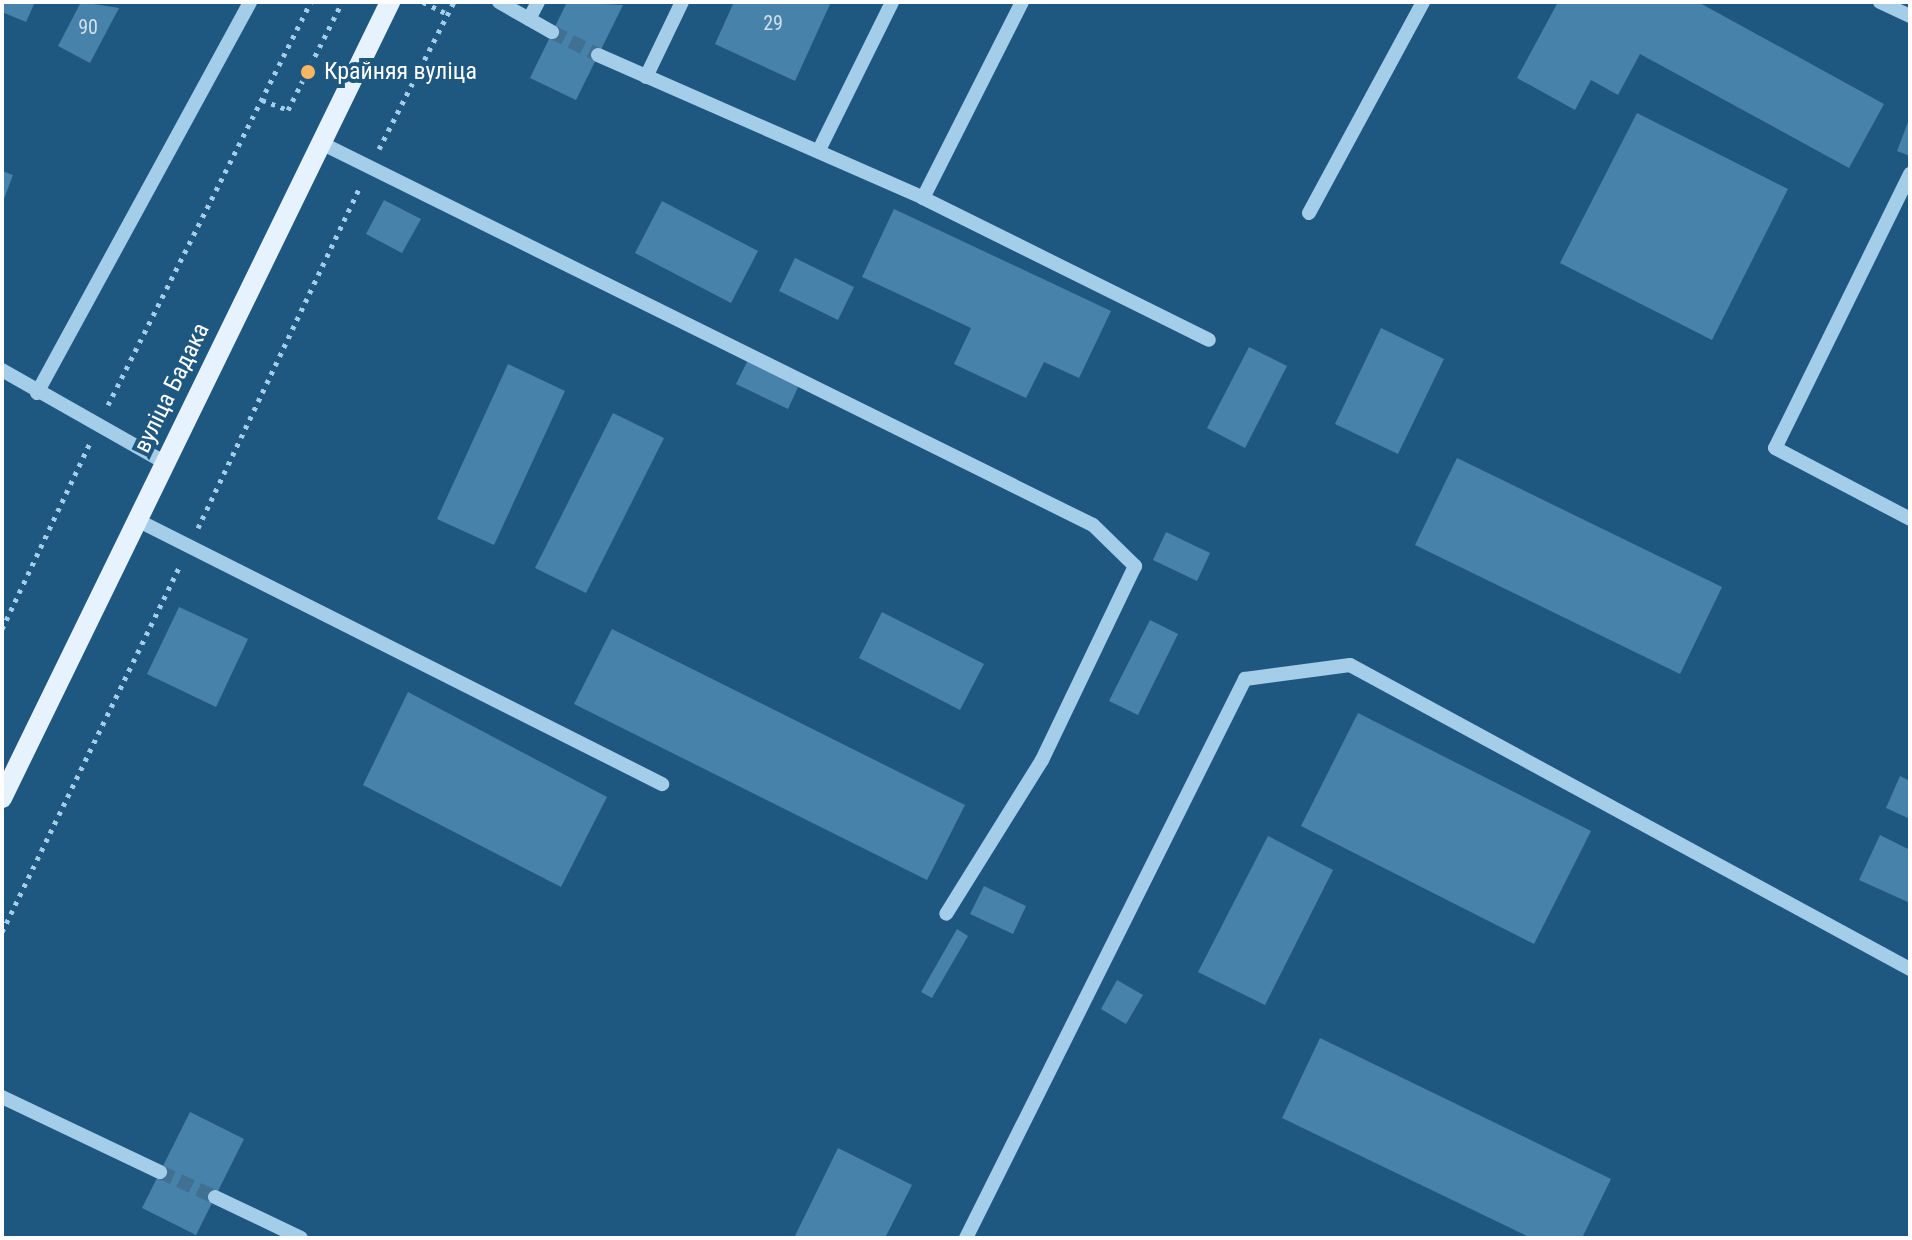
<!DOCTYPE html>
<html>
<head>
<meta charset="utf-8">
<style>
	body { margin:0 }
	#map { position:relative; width:1912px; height:1240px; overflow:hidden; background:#1e5880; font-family:"Roboto Condensed",sans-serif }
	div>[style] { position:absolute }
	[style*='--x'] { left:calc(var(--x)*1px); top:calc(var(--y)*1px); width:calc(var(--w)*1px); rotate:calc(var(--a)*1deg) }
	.building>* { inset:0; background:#4682aa }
	.minor-tunnel>* { height:14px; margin-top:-7px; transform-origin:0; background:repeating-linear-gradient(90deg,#407193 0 14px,transparent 0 21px) }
	.path>* { height:5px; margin-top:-2.5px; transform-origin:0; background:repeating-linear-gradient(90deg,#a3cde9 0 4px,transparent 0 10px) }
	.minor>* { height:14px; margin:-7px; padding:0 7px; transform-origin:7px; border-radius:7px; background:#a3cde9 }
	.major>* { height:20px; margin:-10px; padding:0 10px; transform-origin:10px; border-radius:10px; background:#e6f3fe }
	.dots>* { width:22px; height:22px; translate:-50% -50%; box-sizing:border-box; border:4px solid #1e5880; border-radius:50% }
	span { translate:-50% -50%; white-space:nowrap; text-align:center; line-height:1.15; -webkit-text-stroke:8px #1e5880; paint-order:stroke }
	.number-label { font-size:20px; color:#d1e0ea }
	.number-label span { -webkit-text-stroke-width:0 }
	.poi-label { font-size:24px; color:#fff }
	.left { translate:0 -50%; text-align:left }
	.street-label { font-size:24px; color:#fff }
	.frame { position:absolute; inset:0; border:4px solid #fff; pointer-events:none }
</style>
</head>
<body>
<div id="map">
	<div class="building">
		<div style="clip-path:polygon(2px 2px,35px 2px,26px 22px,2px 12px)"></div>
		<div style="clip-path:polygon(81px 2px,119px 8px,90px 63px,58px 46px)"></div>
		<div style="clip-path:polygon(567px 2px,623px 5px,576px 100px,530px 78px)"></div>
		<div style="clip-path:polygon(734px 2px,831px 2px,795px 81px,715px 44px)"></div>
		<div style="clip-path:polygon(1558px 2px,1698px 2px,1884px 104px,1849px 168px,1640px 54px,1618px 95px,1591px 80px,1575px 110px,1517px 78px)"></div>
		<div style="clip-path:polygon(1637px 113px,1788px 189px,1712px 340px,1560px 263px)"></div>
		<div style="clip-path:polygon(1910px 117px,1910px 156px,1897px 151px)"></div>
		<div style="clip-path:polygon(2px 171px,13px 175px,2px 204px)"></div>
		<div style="clip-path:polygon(384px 200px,421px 219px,402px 253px,366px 234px)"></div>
		<div style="clip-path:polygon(662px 201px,758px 251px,731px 303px,635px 253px)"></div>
		<div style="clip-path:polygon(894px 209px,1111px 311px,1079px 378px,1044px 362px,1026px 398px,954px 364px,971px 328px,862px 277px)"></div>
		<div style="clip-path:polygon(795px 258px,854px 287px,838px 320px,779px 291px)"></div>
		<div style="clip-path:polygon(1381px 328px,1444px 359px,1398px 454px,1335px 424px)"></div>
		<div style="clip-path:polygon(1249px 347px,1287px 366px,1245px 448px,1207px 428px)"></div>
		<div style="clip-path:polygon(748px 360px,799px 385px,788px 409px,736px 384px)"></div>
		<div style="clip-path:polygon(508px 364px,565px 391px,494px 545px,437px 519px)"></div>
		<div style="clip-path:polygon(613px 413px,664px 438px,586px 593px,535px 568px)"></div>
		<div style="clip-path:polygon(1457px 458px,1722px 587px,1680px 674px,1415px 545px)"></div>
		<div style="clip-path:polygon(1166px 532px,1210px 553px,1197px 581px,1153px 560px)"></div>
		<div style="clip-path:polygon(179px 607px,248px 639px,216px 707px,147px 674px)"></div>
		<div style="clip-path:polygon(882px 612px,984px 664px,960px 710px,859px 658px)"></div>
		<div style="clip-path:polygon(1150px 620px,1178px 634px,1138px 715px,1109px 701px)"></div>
		<div style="clip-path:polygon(612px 629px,965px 805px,927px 880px,574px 704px)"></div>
		<div style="clip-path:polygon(408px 692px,607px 797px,561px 887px,363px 785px)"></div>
		<div style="clip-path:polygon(1358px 713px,1591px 831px,1534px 944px,1301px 826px)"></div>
		<div style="clip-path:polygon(1900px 776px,1910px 781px,1910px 819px,1886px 808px)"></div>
		<div style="clip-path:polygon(1880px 835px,1910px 850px,1910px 903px,1859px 880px)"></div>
		<div style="clip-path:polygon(1268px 836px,1333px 870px,1265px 1005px,1198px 972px)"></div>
		<div style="clip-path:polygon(984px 886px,1026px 906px,1013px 934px,970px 914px)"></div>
		<div style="clip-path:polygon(957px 929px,968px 936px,932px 998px,921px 992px)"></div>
		<div style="clip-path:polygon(1117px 980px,1143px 995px,1126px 1024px,1101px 1009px)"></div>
		<div style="clip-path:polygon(1320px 1038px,1611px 1179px,1582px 1238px,1531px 1238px,1282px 1118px)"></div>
		<div style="clip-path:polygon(190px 1112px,244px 1139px,196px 1235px,142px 1208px)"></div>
		<div style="clip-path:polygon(838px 1148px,912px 1185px,885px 1238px,794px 1238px)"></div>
	</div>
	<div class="minor-tunnel">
		<div style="--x:552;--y:32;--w:51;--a:26.6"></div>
		<div style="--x:160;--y:1172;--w:60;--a:24.4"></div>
	</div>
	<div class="path">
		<div style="--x:423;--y:2;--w:28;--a:26"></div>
		<div style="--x:262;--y:100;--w:28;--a:21"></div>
		<div style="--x:288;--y:110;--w:121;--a:-63.4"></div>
		<div style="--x:379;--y:149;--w:165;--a:-63"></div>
		<div style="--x:108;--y:405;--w:451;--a:-63.3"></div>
		<div style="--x:198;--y:528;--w:378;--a:-64.6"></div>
		<div style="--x:2;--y:629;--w:206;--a:-64.7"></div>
		<div style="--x:2;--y:932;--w:407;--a:-64.1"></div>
	</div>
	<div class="minor">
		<div style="--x:499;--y:2;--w:61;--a:29.5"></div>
		<div style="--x:1880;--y:2;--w:33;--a:25"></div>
		<div style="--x:529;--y:19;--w:19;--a:-62"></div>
		<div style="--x:598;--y:55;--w:355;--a:23.7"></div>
		<div style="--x:923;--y:198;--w:220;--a:-63.2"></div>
		<div style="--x:646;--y:77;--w:83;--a:-64.4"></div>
		<div style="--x:321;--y:143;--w:861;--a:26.33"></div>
		<div style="--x:1093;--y:525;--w:59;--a:44.3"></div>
		<div style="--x:1135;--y:566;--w:215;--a:115.6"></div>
		<div style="--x:1042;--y:760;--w:181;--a:121.9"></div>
		<div style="--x:820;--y:148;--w:163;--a:-63.7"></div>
		<div style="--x:1910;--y:174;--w:305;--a:116.2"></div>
		<div style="--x:1775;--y:448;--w:153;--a:27.7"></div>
		<div style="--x:923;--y:198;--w:319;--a:26.4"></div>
		<div style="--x:1309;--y:213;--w:240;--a:-61.6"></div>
		<div style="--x:2;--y:370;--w:186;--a:29.6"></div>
		<div style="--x:37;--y:393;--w:445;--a:-61.4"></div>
		<div style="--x:137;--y:520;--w:588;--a:26.7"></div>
		<div style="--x:2;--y:1097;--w:175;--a:25.4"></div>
		<div style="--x:215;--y:1197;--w:95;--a:25.5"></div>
		<div style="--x:966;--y:1238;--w:625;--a:-63.48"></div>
		<div style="--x:1245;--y:679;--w:106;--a:-7.6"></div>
		<div style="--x:1350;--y:665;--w:637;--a:28.5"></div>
	</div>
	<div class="major">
		<div style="--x:2;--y:798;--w:886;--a:-64.01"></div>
	</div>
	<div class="dots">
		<div style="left:308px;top:72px;background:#f7b662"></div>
	</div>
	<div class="number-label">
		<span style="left:773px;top:23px">29</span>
		<span style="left:88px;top:27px">90</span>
	</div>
	<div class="poi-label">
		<span class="left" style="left:324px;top:72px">Крайняя вуліца</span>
	</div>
	<div class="street-label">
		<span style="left:172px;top:388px;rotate:-64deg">вуліца Бадака</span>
	</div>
	<div class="frame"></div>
</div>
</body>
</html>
